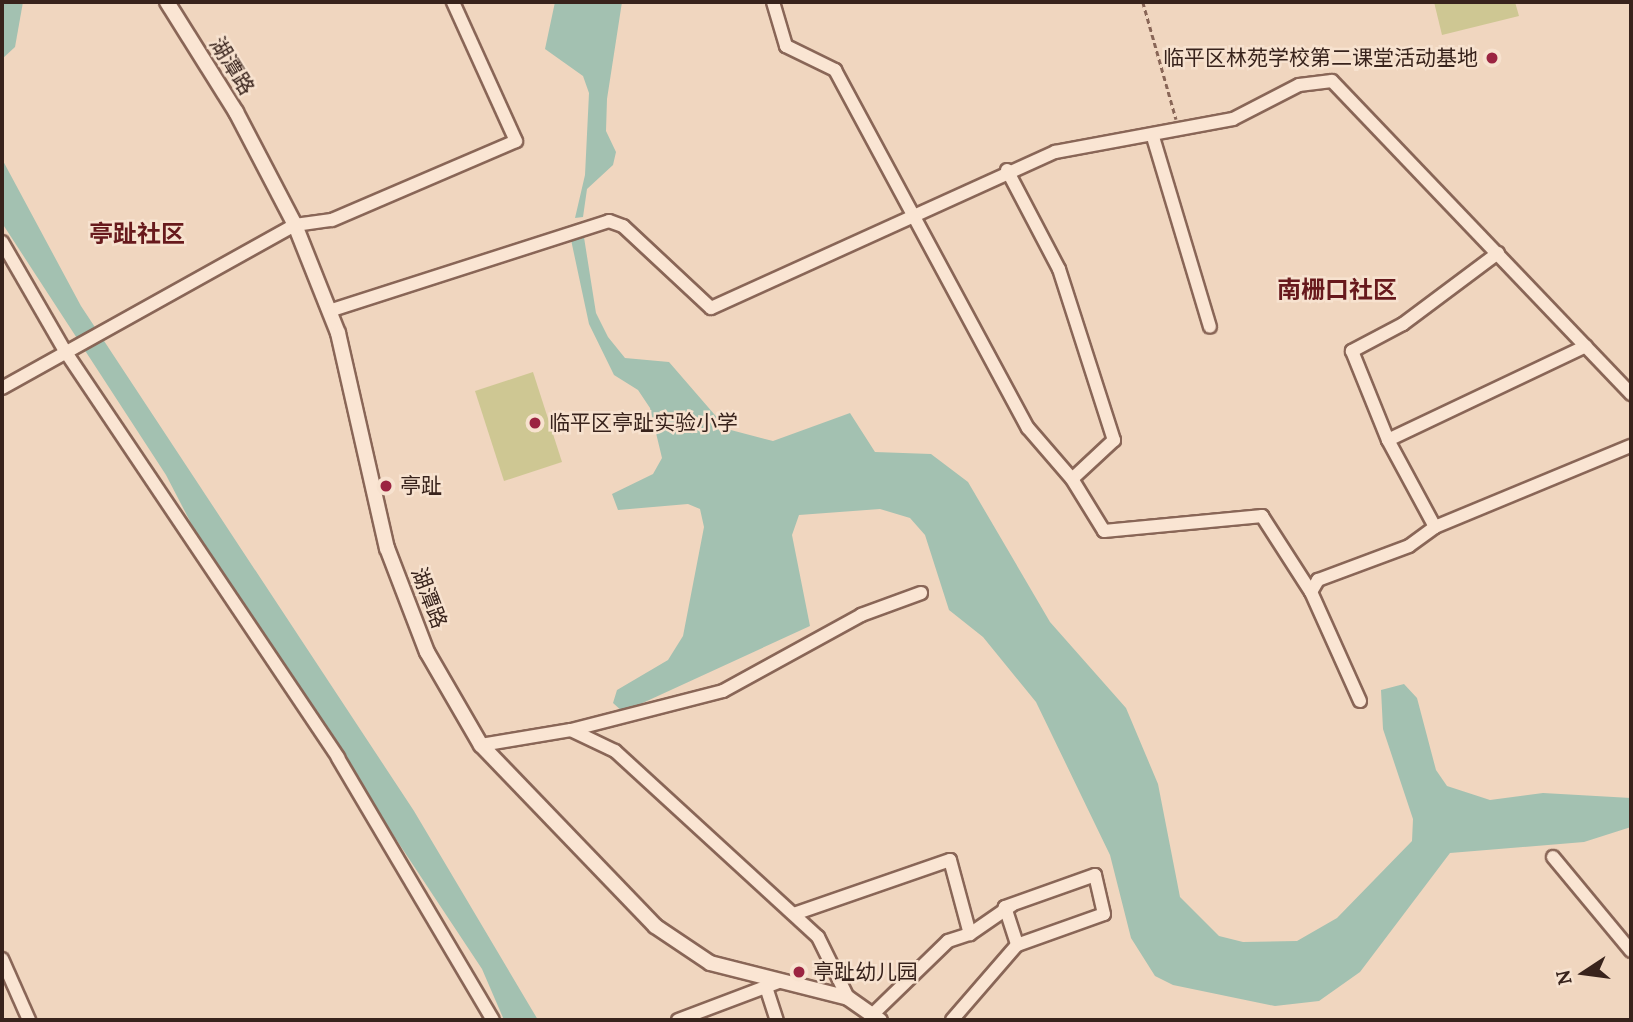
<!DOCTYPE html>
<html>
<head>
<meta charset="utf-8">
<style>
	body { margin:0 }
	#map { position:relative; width:1633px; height:1022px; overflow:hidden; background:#f0d6bf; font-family:Lora,"Noto Sans SC",serif }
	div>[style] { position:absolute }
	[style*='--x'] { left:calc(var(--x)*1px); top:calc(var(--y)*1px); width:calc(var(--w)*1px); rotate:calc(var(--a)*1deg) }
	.green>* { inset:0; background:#cec793 }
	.water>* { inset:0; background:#a3c1b1 }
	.path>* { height:2.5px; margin-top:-1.25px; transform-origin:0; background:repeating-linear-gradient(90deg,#896657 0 5px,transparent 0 8.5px) }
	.roads { filter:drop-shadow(2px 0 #896657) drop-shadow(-2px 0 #896657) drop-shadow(0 2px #896657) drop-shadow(0 -2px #896657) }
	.minor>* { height:12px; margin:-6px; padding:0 6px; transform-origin:6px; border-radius:6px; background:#fae5d3 }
	.tertiary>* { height:14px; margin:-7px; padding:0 7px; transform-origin:7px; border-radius:7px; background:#fae5d3 }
	.dots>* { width:19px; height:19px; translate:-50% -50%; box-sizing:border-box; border:4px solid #f7e2cf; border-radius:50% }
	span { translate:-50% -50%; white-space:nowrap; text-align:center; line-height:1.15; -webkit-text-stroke:5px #f7e2cf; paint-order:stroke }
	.poi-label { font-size:21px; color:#38231c }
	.right { translate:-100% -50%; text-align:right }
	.left { translate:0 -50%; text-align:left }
	.street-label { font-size:21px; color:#38231c }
	.quarter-label { font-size:24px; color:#67191c; font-weight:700 }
	.frame { position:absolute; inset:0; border:4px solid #38231c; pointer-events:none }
	.north { position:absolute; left:1549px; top:938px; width:70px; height:70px; -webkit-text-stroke:5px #f7e2cf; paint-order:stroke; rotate:257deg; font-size:19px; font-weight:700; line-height:28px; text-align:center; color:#38231c }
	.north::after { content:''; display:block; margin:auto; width:24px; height:32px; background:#38231c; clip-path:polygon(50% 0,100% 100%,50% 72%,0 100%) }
</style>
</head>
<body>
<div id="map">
	<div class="green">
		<div style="clip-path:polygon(1434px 2px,1515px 2px,1519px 16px,1442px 35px)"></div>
		<div style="clip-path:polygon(533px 372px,562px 462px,504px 481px,475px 391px)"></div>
	</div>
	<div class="water">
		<div style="clip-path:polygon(2px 2px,23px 2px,15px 47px,2px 59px)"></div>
		<div style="clip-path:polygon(555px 2px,622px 2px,607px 99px,606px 131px,616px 152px,613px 165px,587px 189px,583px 217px,575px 218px,585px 175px,589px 93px,583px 76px,545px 49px)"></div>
		<div style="clip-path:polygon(2px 159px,81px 306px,414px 811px,538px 1020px,504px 1020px,482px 969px,207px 554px,166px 475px,2px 223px)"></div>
		<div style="clip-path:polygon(583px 231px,596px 313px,608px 337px,625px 358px,669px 362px,727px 429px,773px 441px,850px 413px,875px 452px,931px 454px,968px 482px,1050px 622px,1126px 708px,1158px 784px,1180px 897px,1219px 936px,1243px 942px,1297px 941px,1337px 918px,1412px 841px,1413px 819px,1383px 729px,1381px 690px,1404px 684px,1417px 698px,1436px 770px,1447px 786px,1490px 800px,1543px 793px,1631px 798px,1631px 827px,1584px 842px,1450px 853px,1360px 972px,1319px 1001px,1275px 1006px,1173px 985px,1155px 976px,1131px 938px,1110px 855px,1036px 702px,983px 637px,949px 610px,925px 535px,910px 518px,880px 509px,799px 515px,792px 535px,810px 626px,623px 712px,613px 703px,617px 690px,668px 660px,683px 636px,704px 527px,700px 509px,688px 504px,618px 510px,612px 494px,653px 474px,662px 458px,650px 408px,638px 390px,614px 375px,589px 324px,570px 235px)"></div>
	</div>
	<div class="path">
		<div style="--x:1143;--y:2;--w:122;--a:74.2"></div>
	</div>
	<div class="roads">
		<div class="minor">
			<div style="--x:773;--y:2;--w:46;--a:73.5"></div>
			<div style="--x:786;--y:46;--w:55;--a:26.1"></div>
			<div style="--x:835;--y:70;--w:407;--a:61.7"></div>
			<div style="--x:1028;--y:428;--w:67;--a:49.2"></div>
			<div style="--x:1153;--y:137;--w:198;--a:73.3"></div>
			<div style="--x:1007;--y:170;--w:112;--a:62.3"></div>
			<div style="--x:1059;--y:269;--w:180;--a:72.2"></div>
			<div style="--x:1114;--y:440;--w:57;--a:137.1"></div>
			<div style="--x:1072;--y:479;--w:61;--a:58.4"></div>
			<div style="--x:1104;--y:531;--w:159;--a:-5.4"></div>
			<div style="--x:1262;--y:516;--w:90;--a:57.2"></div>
			<div style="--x:2;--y:242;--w:126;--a:60"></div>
			<div style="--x:65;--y:351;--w:490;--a:56.1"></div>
			<div style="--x:338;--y:758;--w:304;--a:59.4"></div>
			<div style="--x:1498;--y:253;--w:119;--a:143.2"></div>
			<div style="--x:1403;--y:324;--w:58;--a:152.1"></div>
			<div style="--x:1352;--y:351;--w:96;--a:68"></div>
			<div style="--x:1388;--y:440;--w:219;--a:-25.4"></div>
			<div style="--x:329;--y:311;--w:294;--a:-17.8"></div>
			<div style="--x:609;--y:221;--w:15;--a:20"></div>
			<div style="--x:623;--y:226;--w:120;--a:43"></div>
			<div style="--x:711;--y:308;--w:378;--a:-24.4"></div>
			<div style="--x:1055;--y:152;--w:181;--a:-10.5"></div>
			<div style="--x:1233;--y:119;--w:74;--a:-27.3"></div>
			<div style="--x:1299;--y:85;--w:33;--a:-7"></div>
			<div style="--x:1332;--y:81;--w:433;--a:46.3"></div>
			<div style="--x:2;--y:388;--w:335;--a:-29.1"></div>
			<div style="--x:295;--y:225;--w:37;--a:-8"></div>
			<div style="--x:332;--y:220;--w:200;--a:-23.2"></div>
			<div style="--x:516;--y:141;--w:153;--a:-114.4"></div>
			<div style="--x:1435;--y:527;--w:212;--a:-22.5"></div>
			<div style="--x:1360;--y:701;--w:120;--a:-114.2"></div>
			<div style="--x:1311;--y:592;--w:14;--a:-60"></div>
			<div style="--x:1318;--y:580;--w:97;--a:-20.5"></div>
			<div style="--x:1409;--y:546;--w:32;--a:-36"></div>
			<div style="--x:1435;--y:527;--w:99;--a:-118.4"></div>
			<div style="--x:571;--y:730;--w:157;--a:-14.4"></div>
			<div style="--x:723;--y:691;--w:158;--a:-28.8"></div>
			<div style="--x:861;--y:615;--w:64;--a:-20.1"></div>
			<div style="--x:481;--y:745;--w:91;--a:-9.5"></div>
			<div style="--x:571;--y:730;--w:49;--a:25.5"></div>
			<div style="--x:615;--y:751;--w:275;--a:42.5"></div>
			<div style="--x:818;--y:937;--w:68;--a:63.8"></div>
			<div style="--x:1553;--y:857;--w:122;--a:50.3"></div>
			<div style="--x:794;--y:914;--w:165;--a:-19.1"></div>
			<div style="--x:950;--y:860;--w:77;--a:74.9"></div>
			<div style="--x:970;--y:934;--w:51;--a:-34.6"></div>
			<div style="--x:2;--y:959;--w:67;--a:66.1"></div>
			<div style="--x:766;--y:987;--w:35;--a:72"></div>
			<div style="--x:872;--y:1015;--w:106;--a:-44.2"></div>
			<div style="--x:948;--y:941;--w:23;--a:-18"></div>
			<div style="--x:678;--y:1020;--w:110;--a:-20.7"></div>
			<div style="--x:952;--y:1020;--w:99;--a:-49.1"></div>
			<div style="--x:1017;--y:945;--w:92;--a:-19.6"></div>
			<div style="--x:1104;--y:914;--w:40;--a:-103"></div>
			<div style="--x:1095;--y:875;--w:96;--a:160.4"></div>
			<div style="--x:1005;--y:907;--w:40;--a:72"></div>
		</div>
		<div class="tertiary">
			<div style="--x:167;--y:2;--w:130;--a:57.9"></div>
			<div style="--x:236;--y:112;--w:127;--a:62.4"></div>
			<div style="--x:295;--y:225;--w:116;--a:68.3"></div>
			<div style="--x:338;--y:333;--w:221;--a:77.2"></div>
			<div style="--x:387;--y:548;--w:111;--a:69"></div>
			<div style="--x:427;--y:652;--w:108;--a:59.9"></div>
			<div style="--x:481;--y:745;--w:251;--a:46.1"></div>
			<div style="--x:655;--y:926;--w:66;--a:33.9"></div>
			<div style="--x:710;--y:963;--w:142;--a:14.2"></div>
			<div style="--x:848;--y:998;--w:39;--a:35"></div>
		</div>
	</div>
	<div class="dots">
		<div style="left:1492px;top:58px;background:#9b2441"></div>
		<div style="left:535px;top:423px;background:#9b2441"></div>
		<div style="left:386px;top:486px;background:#9b2441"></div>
		<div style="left:799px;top:972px;background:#9b2441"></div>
	</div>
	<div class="poi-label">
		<span class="right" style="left:1478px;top:58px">临平区林苑学校第二课堂活动基地</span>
		<span class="left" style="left:549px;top:423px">临平区亭趾实验小学</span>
		<span class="left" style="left:400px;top:486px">亭趾</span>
		<span class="left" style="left:813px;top:972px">亭趾幼儿园</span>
	</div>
	<div class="street-label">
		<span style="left:232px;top:66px;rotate:58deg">湖潭路</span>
		<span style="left:429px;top:598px;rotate:69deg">湖潭路</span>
	</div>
	<div class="quarter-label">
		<span style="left:137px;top:234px">亭趾社区</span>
		<span style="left:1337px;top:290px">南栅口社区</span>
	</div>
	<div class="frame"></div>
	<div class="north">N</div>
</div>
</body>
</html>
